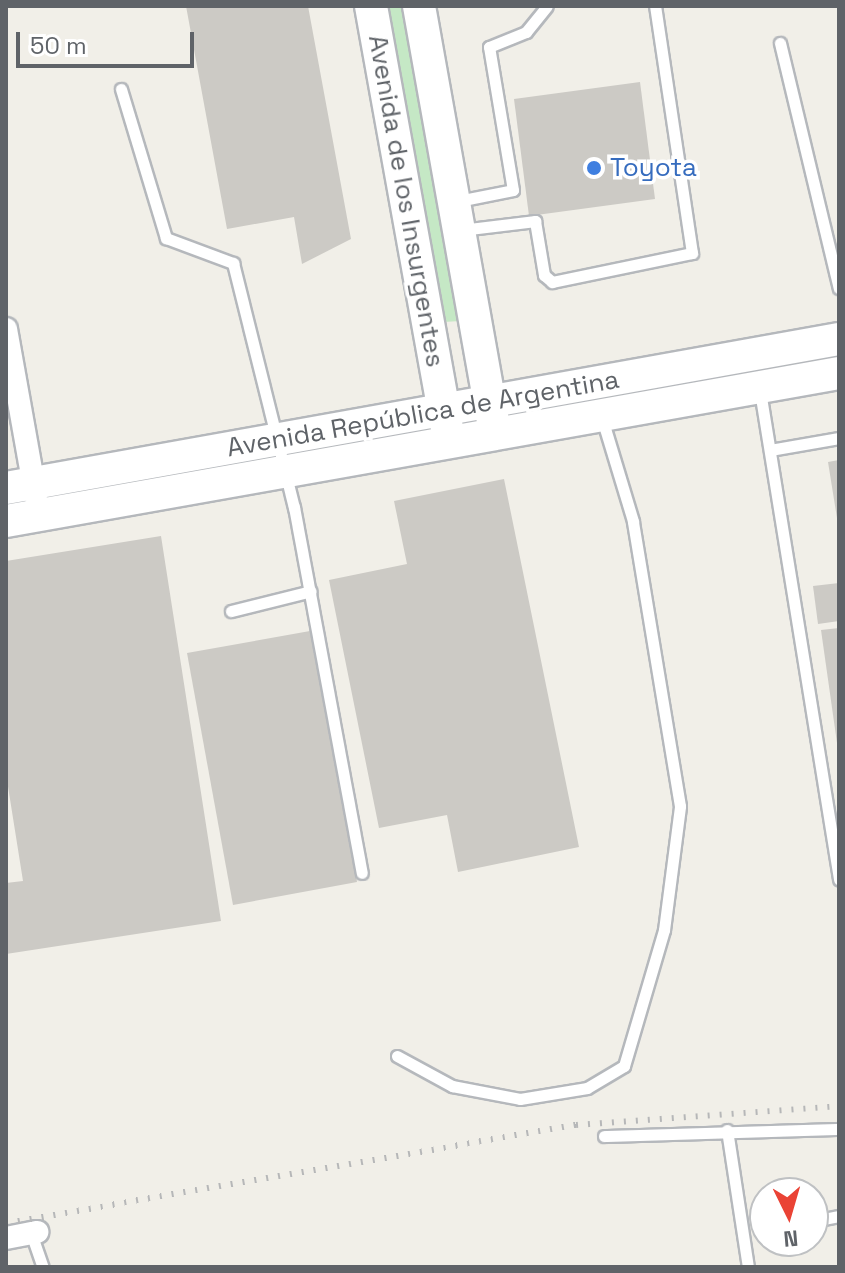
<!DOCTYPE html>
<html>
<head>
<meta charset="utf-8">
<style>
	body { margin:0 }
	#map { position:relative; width:845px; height:1273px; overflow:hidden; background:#f1efe8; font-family:"Space Grotesk",sans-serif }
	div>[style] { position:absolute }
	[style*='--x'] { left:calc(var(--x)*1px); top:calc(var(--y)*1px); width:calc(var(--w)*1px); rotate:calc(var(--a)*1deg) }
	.green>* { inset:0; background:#c5e8c5 }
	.building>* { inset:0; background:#cccac5 }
	.roads { filter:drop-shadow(2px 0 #b5b8bc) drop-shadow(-2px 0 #b5b8bc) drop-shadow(0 2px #b5b8bc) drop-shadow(0 -2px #b5b8bc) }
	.lane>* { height:11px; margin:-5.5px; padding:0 5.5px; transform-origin:5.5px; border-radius:5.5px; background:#fff }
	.street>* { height:22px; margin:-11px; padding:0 11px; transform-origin:11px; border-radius:11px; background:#fff }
	.secondary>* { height:32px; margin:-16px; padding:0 16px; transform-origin:16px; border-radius:16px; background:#fff }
	.rail>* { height:6px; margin-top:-3px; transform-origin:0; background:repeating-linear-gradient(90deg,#b6b7b8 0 2px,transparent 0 12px) }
	.dots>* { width:22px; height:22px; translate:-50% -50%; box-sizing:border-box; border:4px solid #fff; border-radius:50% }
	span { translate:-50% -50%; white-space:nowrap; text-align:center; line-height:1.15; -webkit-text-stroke:7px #fff; paint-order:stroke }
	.shop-label { font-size:26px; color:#366cbe }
	.left { translate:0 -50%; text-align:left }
	.street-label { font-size:26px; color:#5f6368 }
	.frame { position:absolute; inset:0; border:8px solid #5f6368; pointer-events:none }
	.north { position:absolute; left:749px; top:1177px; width:80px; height:80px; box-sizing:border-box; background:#fff; border:2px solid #bfc1c3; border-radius:50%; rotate:175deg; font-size:22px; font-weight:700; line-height:32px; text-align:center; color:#5f6368 }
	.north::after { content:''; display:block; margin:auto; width:28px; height:36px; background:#ea4335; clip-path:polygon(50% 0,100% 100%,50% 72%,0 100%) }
	.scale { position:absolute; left:16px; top:32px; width:178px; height:36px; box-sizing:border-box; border:4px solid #5f6368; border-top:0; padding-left:10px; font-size:24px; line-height:28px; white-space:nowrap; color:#5f6368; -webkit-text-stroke:6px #fff; paint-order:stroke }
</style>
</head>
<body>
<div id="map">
	<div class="green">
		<div style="clip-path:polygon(386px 6px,402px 6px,461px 321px,443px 322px)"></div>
	</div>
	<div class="building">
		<div style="clip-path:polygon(186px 6px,308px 6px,351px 239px,302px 264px,294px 217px,227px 229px)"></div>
		<div style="clip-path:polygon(640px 82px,655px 199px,529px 216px,514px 99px)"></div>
		<div style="clip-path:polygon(839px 460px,839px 518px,837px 518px,828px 462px)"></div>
		<div style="clip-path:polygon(504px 479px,579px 847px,458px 872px,447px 815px,379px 828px,329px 580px,407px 564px,394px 501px)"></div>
		<div style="clip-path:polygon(161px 536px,221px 921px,6px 954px,6px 883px,23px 881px,6px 774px,6px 561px)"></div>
		<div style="clip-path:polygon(839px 583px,839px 621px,818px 624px,813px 586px)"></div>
		<div style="clip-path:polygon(839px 628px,839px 743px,837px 743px,821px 630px)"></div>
		<div style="clip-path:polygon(310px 631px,357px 882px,233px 905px,187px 653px)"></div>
	</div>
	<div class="roads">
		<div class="lane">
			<div style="--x:780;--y:43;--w:252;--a:76.5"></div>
			<div style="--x:121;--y:89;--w:156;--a:73.2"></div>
			<div style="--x:166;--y:238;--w:72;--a:20.5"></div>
			<div style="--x:233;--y:263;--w:252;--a:76"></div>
			<div style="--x:294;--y:507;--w:372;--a:79.5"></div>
			<div style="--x:458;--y:201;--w:56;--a:-11.3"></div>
			<div style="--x:513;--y:190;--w:145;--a:-99.5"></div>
			<div style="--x:489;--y:47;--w:40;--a:-22"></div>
			<div style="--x:526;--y:32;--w:33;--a:-51"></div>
			<div style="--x:461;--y:230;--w:75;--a:-6.9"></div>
			<div style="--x:535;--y:221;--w:55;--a:80.5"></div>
			<div style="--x:544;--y:275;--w:11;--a:41"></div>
			<div style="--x:552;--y:282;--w:143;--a:-11.7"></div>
			<div style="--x:692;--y:253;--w:250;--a:-98.5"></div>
			<div style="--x:760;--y:391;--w:495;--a:80.8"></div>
			<div style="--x:770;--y:450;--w:70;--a:-9.9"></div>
			<div style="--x:231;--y:611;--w:82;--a:-14"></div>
			<div style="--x:397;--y:1056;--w:63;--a:28.6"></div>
			<div style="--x:452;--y:1086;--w:69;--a:10.8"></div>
			<div style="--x:520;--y:1099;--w:68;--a:-9.3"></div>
			<div style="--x:587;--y:1088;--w:43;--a:-30.7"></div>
			<div style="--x:624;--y:1066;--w:142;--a:-73.6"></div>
			<div style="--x:664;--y:930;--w:125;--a:-82.6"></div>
			<div style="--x:680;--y:806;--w:289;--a:-99.4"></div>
			<div style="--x:633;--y:521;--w:108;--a:-106.8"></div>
			<div style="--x:727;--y:1130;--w:139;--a:81.3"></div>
			<div style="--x:604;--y:1136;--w:235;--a:-1.7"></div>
			<div style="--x:813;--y:1221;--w:26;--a:-11"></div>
			<div style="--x:31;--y:1233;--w:36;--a:71"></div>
		</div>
		<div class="street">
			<div style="--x:6;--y:329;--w:171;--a:79.9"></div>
			<div style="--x:6;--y:1238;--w:32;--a:-11"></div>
		</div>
		<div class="secondary">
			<div style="--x:371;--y:6;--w:433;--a:79.8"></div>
			<div style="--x:419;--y:6;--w:424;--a:79.9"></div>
			<div style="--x:6;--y:488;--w:846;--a:-10.14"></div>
			<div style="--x:6;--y:521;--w:846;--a:-10.07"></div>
		</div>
	</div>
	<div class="rail">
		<div style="--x:6;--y:1223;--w:578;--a:-9.76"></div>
		<div style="--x:576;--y:1125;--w:264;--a:-4.1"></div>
	</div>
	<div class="dots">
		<div style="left:594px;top:168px;background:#3f7fe0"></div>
	</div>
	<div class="shop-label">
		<span class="left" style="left:610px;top:168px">Toyota</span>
	</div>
	<div class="street-label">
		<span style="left:406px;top:201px;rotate:80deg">Avenida de los Insurgentes</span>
		<span style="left:423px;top:414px;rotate:-10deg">Avenida República de Argentina</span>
	</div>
	<div class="frame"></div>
	<div class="north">N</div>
	<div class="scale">50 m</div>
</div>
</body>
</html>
